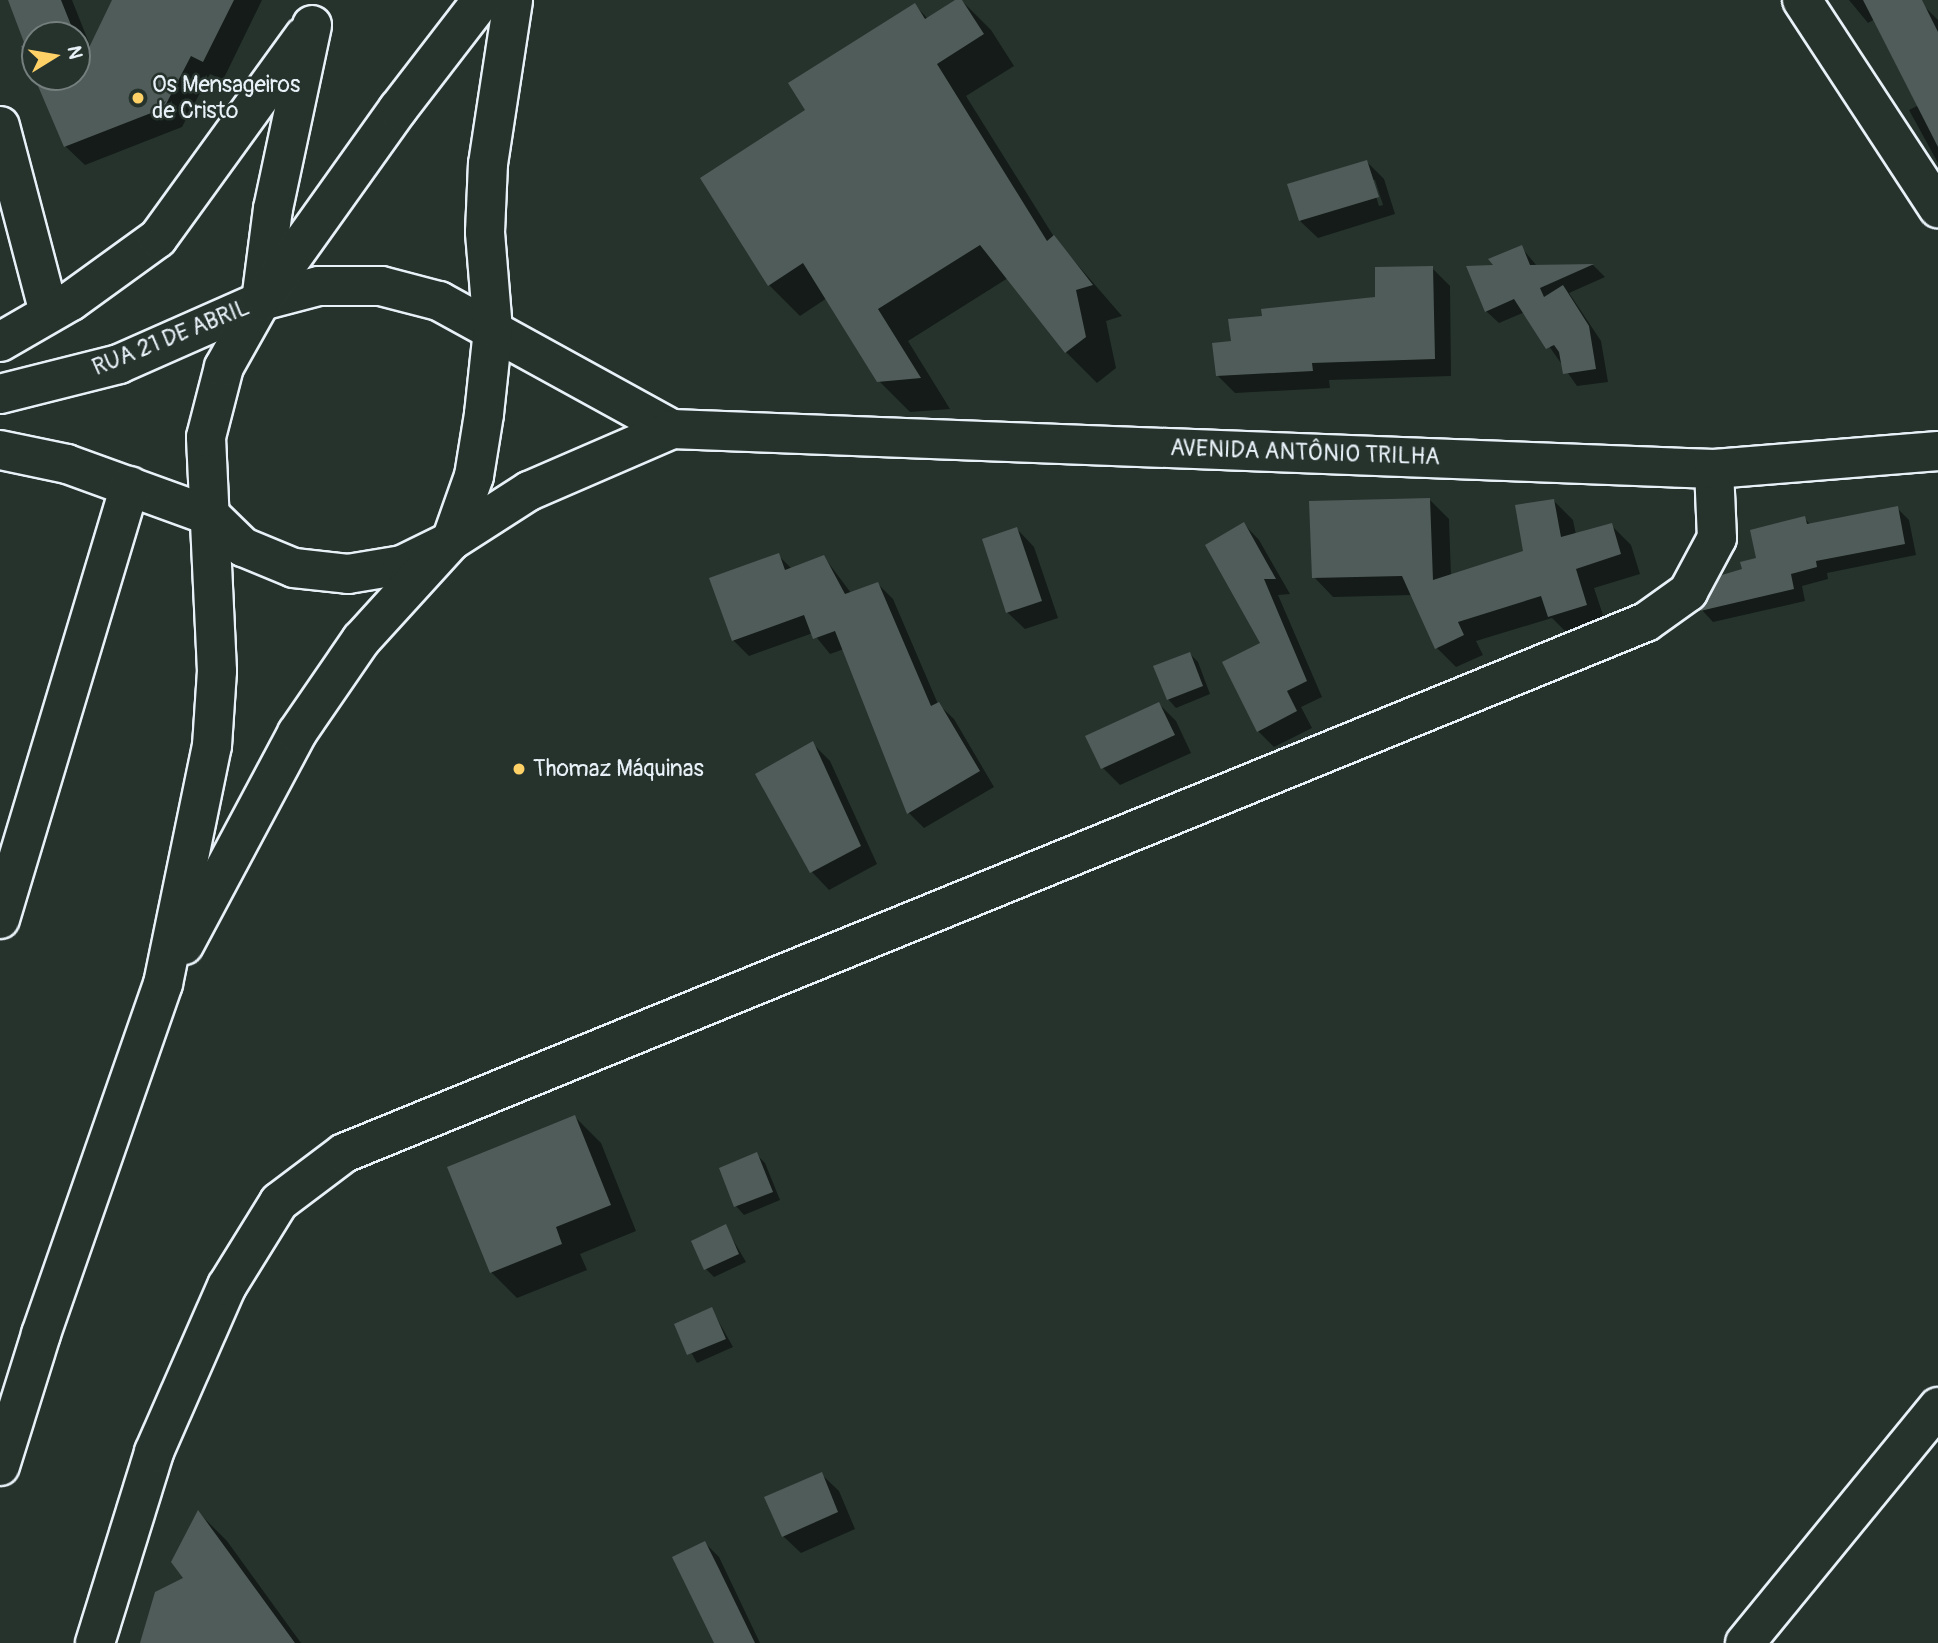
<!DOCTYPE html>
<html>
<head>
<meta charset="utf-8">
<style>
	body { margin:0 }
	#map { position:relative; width:1938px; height:1643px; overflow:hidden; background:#26332d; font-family:Pangolin,sans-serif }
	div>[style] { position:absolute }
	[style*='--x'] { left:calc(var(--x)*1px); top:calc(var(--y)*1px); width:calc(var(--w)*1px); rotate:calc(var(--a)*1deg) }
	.shadow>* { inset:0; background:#0007 }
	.building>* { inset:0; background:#505c59 }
	.roads { filter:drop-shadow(2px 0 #e8f1f8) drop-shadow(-2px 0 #e8f1f8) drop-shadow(0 2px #e8f1f8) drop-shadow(0 -2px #e8f1f8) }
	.minor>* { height:38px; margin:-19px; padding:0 19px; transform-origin:19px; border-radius:19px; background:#26332d }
	.major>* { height:38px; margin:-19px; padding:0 19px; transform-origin:19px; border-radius:19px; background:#26332d }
	.highway>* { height:38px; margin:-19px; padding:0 19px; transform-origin:19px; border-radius:19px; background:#26332d }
	.dots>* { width:19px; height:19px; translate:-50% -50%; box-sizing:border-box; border:4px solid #26332d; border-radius:50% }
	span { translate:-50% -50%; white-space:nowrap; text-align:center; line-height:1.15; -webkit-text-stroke:5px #26332d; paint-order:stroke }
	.poi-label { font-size:23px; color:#e8f1f8 }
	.left { translate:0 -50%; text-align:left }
	.street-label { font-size:23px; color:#e8f1f8 }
	.north { position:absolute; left:21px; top:21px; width:70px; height:70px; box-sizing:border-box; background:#26332d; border:2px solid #747f7e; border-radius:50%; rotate:79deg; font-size:19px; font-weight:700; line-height:28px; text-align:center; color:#e8f1f8 }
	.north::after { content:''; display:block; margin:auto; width:24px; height:32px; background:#ffd166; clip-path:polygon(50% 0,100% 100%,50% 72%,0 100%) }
</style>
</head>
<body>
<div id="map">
	<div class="shadow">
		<div style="clip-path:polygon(10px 0,72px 0,91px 48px,114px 0,262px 0,223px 80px,210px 74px,182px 127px,85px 165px,65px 146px,36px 77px,77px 77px,77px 35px,35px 35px,35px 74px)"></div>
		<div style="clip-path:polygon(961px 0,991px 30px,1014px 66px,966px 96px,1056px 240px,1122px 316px,1106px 321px,1116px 368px,1097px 383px,1066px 352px,1008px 278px,908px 341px,950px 409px,910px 412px,879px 381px,827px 298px,800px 316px,769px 285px,808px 111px,915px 5px,928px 19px)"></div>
		<div style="clip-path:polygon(1849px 0,1908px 0,1924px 6px,1938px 20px,1938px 163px,1909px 110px,1919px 105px,1875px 19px,1868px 23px)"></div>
		<div style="clip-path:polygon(evenodd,1367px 162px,1384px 179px,1395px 214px,1318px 238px,1300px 221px,1367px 162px,1371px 180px,1375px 180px,1383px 205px,1379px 206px,1371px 180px)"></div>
		<div style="clip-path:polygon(1521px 247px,1537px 266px,1593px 265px,1605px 277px,1569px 293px,1601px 341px,1608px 382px,1577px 386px,1525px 312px,1499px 323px,1486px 311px,1496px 267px)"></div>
		<div style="clip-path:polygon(1432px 268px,1450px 286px,1451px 376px,1329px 380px,1330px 388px,1235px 393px,1218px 376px,1233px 342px,1264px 318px,1377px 298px)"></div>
		<div style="clip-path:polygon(1429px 499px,1449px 519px,1451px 576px,1525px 552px,1554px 501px,1573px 520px,1576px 535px,1611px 525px,1631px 545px,1640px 574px,1594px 588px,1606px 624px,1569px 635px,1552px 618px,1476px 641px,1483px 655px,1456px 667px,1437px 648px,1413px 595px,1333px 597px,1314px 577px)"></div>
		<div style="clip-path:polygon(1897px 508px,1909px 520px,1916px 555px,1827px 573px,1828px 579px,1802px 586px,1805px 601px,1713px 622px,1702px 610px,1804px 518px,1811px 525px)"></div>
		<div style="clip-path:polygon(1244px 524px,1259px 540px,1290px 594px,1278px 595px,1322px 697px,1301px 707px,1312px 728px,1274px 747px,1258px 731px,1262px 643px)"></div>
		<div style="clip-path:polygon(1017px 529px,1034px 547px,1058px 618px,1025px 629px,1007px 612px)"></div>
		<div style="clip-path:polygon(778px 555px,792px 569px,824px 557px,851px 593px,878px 584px,893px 599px,938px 704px,954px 719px,994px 787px,924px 828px,909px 813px,844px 649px,830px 654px,813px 633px,749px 656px,733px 640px)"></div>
		<div style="clip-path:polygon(1190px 654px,1198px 662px,1210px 694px,1176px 708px,1168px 699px)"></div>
		<div style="clip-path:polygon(1159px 704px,1176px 721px,1191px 753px,1120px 785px,1103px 768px)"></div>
		<div style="clip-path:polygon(813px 744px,830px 761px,877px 864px,829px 890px,812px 872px,757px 774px)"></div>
		<div style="clip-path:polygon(575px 1117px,601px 1143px,636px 1231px,580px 1254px,587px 1270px,517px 1298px,491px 1272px)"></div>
		<div style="clip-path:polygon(757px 1155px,765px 1163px,780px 1200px,744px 1215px,736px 1206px,721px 1169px)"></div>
		<div style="clip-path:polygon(725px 1226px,746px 1262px,714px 1277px,706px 1269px)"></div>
		<div style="clip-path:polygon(712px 1310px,733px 1347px,697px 1363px,676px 1325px)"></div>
		<div style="clip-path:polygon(821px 1474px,839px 1491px,855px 1529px,801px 1553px,783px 1536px)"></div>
		<div style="clip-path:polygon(199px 1513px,227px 1541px,301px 1643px,142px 1643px,185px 1578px)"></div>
		<div style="clip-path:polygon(705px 1543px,719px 1557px,760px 1643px,715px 1643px)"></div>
	</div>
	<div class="building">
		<div style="clip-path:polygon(8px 0,61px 0,75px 35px,35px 35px,35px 77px,77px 77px,77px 40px,84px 58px,112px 0,234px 0,203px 62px,191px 56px,164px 108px,64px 147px,21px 46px,25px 45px)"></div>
		<div style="clip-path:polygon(955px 0,962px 0,984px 34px,937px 64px,1047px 241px,1054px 235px,1093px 285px,1076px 290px,1086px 337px,1065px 353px,980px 245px,878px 309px,921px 378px,877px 382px,803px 263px,768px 286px,700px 178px,805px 110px,788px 83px,915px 3px,925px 19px)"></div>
		<div style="clip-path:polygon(1863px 0,1922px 0,1938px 32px,1938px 147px)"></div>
		<div style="clip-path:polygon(1367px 160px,1379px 197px,1299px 221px,1287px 184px)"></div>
		<div style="clip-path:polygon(1522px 245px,1530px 265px,1594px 264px,1540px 288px,1544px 297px,1563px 285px,1589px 326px,1596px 369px,1563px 374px,1559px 352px,1554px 345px,1546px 349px,1514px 299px,1485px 312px,1466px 266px,1493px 265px,1488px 259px)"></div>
		<div style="clip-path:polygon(1433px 266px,1435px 359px,1312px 363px,1313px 371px,1216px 376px,1212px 343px,1231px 341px,1228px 319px,1262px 316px,1261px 309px,1375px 297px,1375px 267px)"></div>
		<div style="clip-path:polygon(1430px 498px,1433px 580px,1523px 551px,1515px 505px,1554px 499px,1561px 537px,1612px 523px,1621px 554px,1576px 569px,1587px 605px,1548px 617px,1541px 596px,1458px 622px,1464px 635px,1435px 649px,1402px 576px,1312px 578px,1309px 501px)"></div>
		<div style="clip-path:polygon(1898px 506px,1905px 544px,1816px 561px,1817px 567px,1791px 574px,1794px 589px,1700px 611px,1722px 575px,1742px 569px,1740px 562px,1756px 558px,1750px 530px,1805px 516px,1807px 524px)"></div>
		<div style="clip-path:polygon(1244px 522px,1276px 579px,1264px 579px,1307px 681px,1287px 691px,1297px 711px,1257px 732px,1222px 662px,1260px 643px,1205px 545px)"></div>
		<div style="clip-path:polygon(1017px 527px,1042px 601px,1006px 613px,982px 539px)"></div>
		<div style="clip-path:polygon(779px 553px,785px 570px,824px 555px,845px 594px,878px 582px,931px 706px,939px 702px,980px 771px,907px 814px,835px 631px,813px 639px,804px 615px,732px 641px,709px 578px)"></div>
		<div style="clip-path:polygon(1190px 652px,1203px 686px,1167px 700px,1153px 666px)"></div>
		<div style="clip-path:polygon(1159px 702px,1175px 735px,1101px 769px,1085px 736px)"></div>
		<div style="clip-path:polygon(813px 741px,861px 846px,810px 873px,755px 774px)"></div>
		<div style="clip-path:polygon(575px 1115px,611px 1205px,556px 1227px,562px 1244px,490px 1273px,447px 1167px)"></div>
		<div style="clip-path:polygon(757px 1152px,773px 1192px,734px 1207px,719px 1168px)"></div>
		<div style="clip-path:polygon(726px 1224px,739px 1254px,704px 1270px,691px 1241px)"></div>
		<div style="clip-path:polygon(712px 1307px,726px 1339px,687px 1355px,674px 1324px)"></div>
		<div style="clip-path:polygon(822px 1472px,838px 1512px,782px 1537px,764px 1497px)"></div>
		<div style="clip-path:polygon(198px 1510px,295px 1643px,140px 1643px,155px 1592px,183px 1578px,171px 1562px)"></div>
		<div style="clip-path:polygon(705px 1541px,719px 1569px,755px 1643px,714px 1643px,672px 1557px)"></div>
	</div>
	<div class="roads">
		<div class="minor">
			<div style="--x:1802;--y:0;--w:249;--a:56.8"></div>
			<div style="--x:0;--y:126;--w:193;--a:75.3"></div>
			<div style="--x:0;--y:342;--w:82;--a:-30"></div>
			<div style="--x:71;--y:301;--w:107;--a:-35.9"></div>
			<div style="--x:158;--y:238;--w:249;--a:-54.1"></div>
			<div style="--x:0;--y:394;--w:123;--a:-14.1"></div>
			<div style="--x:119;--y:364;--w:155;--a:-23.9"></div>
			<div style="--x:261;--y:301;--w:93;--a:-82.6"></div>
			<div style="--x:273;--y:209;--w:188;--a:-78"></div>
			<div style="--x:0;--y:450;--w:68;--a:11.8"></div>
			<div style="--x:67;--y:464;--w:153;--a:19.9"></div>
			<div style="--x:0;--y:919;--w:452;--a:-73.3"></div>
			<div style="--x:95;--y:1643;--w:200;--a:-72.8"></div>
			<div style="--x:154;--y:1452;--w:181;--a:-66.3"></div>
			<div style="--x:227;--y:1286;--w:99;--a:-58.2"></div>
			<div style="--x:279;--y:1202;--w:81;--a:-37"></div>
			<div style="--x:344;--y:1153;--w:1406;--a:-22.19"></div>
			<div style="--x:1646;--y:622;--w:52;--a:-35.5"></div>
			<div style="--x:1688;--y:592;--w:61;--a:-61.8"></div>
			<div style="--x:1717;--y:538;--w:69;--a:-92.5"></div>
			<div style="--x:1745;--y:1643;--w:305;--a:-50.7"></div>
		</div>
		<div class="major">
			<div style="--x:261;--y:301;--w:60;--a:-14.5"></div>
			<div style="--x:319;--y:286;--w:62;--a:0"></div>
			<div style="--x:381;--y:286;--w:60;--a:14.5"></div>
			<div style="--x:439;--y:301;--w:266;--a:28.8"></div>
			<div style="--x:211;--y:516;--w:45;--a:44.1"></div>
			<div style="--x:243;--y:547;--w:55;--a:22.4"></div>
			<div style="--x:294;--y:568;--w:54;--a:6.3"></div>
			<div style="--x:348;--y:574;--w:55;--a:-9.5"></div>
			<div style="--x:402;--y:565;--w:55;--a:-26.1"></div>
			<div style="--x:451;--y:541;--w:93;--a:-32.7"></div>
			<div style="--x:529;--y:491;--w:156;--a:-23.4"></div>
			<div style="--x:672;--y:429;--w:1043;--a:2.2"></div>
			<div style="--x:1714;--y:469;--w:225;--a:-4.6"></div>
		</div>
		<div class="highway">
			<div style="--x:184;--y:945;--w:240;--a:-61.9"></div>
			<div style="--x:297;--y:733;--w:113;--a:-55.5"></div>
			<div style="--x:361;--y:640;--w:134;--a:-47.7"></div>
			<div style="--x:451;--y:541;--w:69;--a:-70.5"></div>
			<div style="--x:474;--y:476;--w:63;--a:-80.8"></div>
			<div style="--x:484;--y:414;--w:84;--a:-83.9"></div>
			<div style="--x:493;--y:330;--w:98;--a:-94.7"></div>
			<div style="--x:485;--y:232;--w:68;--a:-87.5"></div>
			<div style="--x:488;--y:164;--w:166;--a:-81.3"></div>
			<div style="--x:0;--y:1466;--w:138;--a:-72.7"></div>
			<div style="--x:41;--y:1334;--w:371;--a:-70.8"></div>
			<div style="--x:163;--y:984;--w:243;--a:-78.4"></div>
			<div style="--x:212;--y:746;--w:75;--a:-86.2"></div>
			<div style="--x:217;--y:671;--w:234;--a:-92.7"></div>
			<div style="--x:206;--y:437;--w:72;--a:-75.6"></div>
			<div style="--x:224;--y:367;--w:76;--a:-60.7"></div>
			<div style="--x:261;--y:301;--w:236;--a:-54.5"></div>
			<div style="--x:398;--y:109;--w:138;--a:-52.4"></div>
		</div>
	</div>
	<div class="dots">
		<div style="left:138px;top:98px;background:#ffd166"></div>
		<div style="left:519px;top:769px;background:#ffd166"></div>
	</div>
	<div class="poi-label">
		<span class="left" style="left:152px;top:98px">Os Mensageiros<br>de Cristo</span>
		<span class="left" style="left:533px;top:769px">Thomaz Máquinas</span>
	</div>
	<div class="street-label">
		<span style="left:171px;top:338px;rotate:-22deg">RUA 21 DE ABRIL</span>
		<span style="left:1305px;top:453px;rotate:2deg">AVENIDA ANTÔNIO TRILHA</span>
	</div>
	<div class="north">N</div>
</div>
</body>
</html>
